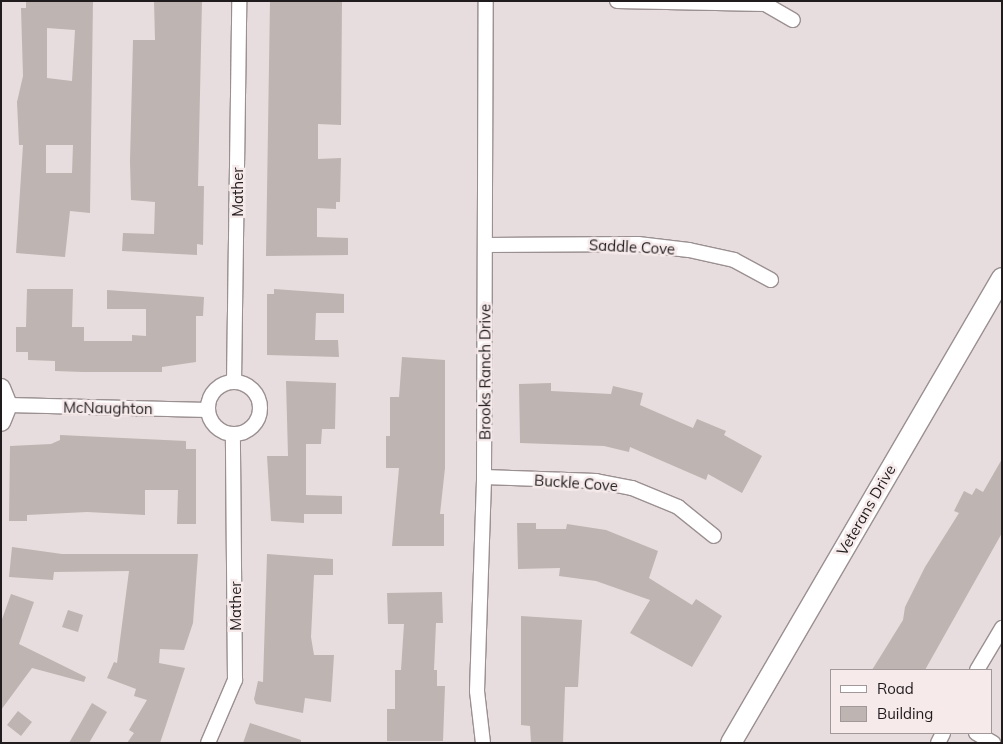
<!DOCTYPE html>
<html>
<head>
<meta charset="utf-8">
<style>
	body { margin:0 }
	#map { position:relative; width:1003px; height:744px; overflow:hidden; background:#e8ddde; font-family:Mulish,sans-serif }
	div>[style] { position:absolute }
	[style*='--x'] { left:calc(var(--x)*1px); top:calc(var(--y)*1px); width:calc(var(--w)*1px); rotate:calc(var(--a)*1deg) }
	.building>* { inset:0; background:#beb4b1 }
	.roads { filter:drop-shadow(1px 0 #9b9091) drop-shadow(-1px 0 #9b9091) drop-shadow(0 1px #9b9091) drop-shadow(0 -1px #9b9091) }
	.minor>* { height:14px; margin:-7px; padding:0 7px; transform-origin:7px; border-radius:7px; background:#fff }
	.minor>.ring { margin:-7px; padding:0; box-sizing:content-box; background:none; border:14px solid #fff; border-radius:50% }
	.tertiary>* { height:18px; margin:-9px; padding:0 9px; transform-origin:9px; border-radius:9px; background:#fff }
	.secondary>* { height:20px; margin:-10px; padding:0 10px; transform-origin:10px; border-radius:10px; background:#fff }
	span { translate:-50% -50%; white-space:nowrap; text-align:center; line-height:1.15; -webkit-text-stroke:5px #f6eaeb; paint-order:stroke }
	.street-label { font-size:15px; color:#201c1d }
	.frame { position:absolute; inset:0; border:2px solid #201c1d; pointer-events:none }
	.legend { position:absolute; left:830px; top:669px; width:162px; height:65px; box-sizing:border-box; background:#f6eaeb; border:1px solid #a09899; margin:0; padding:6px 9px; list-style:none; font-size:15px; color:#201c1d }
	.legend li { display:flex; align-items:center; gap:10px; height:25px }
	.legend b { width:25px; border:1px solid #a09899 }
</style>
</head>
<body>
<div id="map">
	<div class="building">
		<div style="clip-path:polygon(evenodd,26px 1px,93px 1px,90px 213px,70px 211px,65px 257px,16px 253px,23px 145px,19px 145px,17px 102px,23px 76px,21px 8px,26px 8px,26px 1px,47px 28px,75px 30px,72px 81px,47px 78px,47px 28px,26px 1px,46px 145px,73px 145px,72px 173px,46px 173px,46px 145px)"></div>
		<div style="clip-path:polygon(154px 1px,202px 1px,198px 186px,204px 186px,203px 245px,197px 244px,197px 255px,122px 251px,123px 233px,154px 234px,155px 202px,131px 200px,130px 161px,133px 40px,155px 40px)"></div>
		<div style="clip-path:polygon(270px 1px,342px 2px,341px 125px,318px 124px,318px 159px,341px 158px,340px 202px,336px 202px,336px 209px,317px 208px,317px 237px,348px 238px,348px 255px,266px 256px)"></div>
		<div style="clip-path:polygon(27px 289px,73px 289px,72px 327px,84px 327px,84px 341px,132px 341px,132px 335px,146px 336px,146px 309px,107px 309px,107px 290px,204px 297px,203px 316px,196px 316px,196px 362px,162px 367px,162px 372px,83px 372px,55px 371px,55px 361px,28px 360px,28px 352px,16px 352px,16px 327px,26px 327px)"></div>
		<div style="clip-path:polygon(274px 289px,344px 294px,344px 313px,316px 313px,315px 340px,338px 340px,339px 357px,267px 355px,267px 294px,274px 294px)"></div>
		<div style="clip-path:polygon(402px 357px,445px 360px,445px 468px,440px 514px,444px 514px,444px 546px,392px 546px,399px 468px,386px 468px,386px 436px,390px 436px,390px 397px,399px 397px)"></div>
		<div style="clip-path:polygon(286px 381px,336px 383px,335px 429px,322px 429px,321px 444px,306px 444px,306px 495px,342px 496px,342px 514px,304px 514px,304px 523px,271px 521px,267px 456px,288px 456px)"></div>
		<div style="clip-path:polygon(551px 383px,551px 391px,611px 394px,613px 386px,643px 393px,640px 405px,693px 428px,697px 419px,726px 431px,724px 435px,762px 456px,742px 493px,708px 474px,706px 480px,630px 447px,629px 452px,604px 446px,520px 443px,519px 384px)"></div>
		<div style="clip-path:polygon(60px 435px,186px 441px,186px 449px,196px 449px,196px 524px,177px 524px,178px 490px,145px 490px,145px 515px,87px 512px,27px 515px,27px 521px,9px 521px,10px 446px,51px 444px,60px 440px)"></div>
		<div style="clip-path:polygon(1002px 459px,1002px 533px,925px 670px,872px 670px,903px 620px,905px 607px,925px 567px,959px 513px,954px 511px,964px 491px,972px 495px,976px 488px,983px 492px)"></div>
		<div style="clip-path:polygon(517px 523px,536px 523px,536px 529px,566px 529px,567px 524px,606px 530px,658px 551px,649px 578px,692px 605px,696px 599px,722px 616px,692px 667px,630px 633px,650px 600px,596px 581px,559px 576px,560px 568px,518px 569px)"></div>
		<div style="clip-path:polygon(12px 547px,62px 554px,198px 554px,193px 623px,184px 650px,160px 649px,159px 663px,185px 668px,160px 743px,127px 743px,134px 733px,129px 730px,147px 700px,134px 696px,136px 689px,107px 678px,114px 662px,117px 663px,129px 571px,54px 572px,53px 580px,9px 577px)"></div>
		<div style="clip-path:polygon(267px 554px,333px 559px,333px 575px,314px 575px,311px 637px,314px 655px,334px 655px,331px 702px,305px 698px,303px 713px,256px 704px,254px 699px,258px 681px,263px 682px)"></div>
		<div style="clip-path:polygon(442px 592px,443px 623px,436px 623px,434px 670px,437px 670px,437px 686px,445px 686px,443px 741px,387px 741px,387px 709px,395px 709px,395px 670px,401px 670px,404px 624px,388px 624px,387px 593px)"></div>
		<div style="clip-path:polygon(11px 594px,34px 602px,19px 644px,86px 677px,84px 682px,32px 668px,1px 710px,1px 622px)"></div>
		<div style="clip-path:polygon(68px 610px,83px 615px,78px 632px,62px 627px)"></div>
		<div style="clip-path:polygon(521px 616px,582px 620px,578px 687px,565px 687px,563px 743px,531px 743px,530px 726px,521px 725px)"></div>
		<div style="clip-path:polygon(92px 703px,107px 712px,89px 743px,69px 743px)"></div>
		<div style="clip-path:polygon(18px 711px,32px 722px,21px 736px,7px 725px)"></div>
		<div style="clip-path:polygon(250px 723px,301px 740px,301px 743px,243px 743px)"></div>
	</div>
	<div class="roads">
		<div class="minor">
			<div style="--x:617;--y:1;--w:148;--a:1.2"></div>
			<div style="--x:765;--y:4;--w:32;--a:30"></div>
			<div style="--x:486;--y:245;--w:152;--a:-0.4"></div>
			<div style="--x:638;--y:244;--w:51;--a:6.7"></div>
			<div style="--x:689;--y:250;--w:46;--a:12.5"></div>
			<div style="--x:734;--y:260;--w:42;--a:28.4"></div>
			<div style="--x:234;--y:382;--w:381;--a:-89.2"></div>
			<div class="ring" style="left:208px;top:382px;width:38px;height:38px"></div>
			<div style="--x:8;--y:405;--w:200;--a:1.4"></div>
			<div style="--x:484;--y:477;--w:112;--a:2"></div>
			<div style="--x:596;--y:481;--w:37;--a:11"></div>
			<div style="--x:632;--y:488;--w:50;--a:22.4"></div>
			<div style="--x:678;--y:507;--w:46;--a:38.9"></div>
			<div style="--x:977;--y:670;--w:49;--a:-59.2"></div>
			<div style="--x:976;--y:733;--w:20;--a:30"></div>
			<div style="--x:208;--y:743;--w:69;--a:-66.8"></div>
			<div style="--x:235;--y:680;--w:246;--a:-90.5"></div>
			<div style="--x:483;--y:743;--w:52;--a:-96.6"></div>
			<div style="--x:477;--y:691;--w:214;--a:-88.1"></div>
			<div style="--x:484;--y:477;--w:476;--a:-89.8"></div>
			<div style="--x:938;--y:743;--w:11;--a:-63"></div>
		</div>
		<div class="tertiary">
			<div style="--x:1;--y:388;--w:18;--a:68"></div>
			<div style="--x:8;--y:405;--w:18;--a:112"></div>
		</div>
		<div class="secondary">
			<div style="--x:731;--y:743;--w:538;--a:-59.77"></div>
		</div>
	</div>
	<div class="street-label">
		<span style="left:238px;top:192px;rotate:-90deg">Mather</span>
		<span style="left:632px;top:247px;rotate:3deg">Saddle Cove</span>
		<span style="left:485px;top:372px;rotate:-90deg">Brooks Ranch Drive</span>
		<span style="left:108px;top:408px;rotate:1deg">McNaughton</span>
		<span style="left:576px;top:483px;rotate:4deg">Buckle Cove</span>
		<span style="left:866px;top:510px;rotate:-60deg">Veterans Drive</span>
		<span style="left:236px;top:606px;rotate:-90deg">Mather</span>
	</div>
	<div class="frame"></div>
	<ul class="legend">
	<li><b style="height:6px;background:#fff"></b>Road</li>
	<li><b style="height:14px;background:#beb4b1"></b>Building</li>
	</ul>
</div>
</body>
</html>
